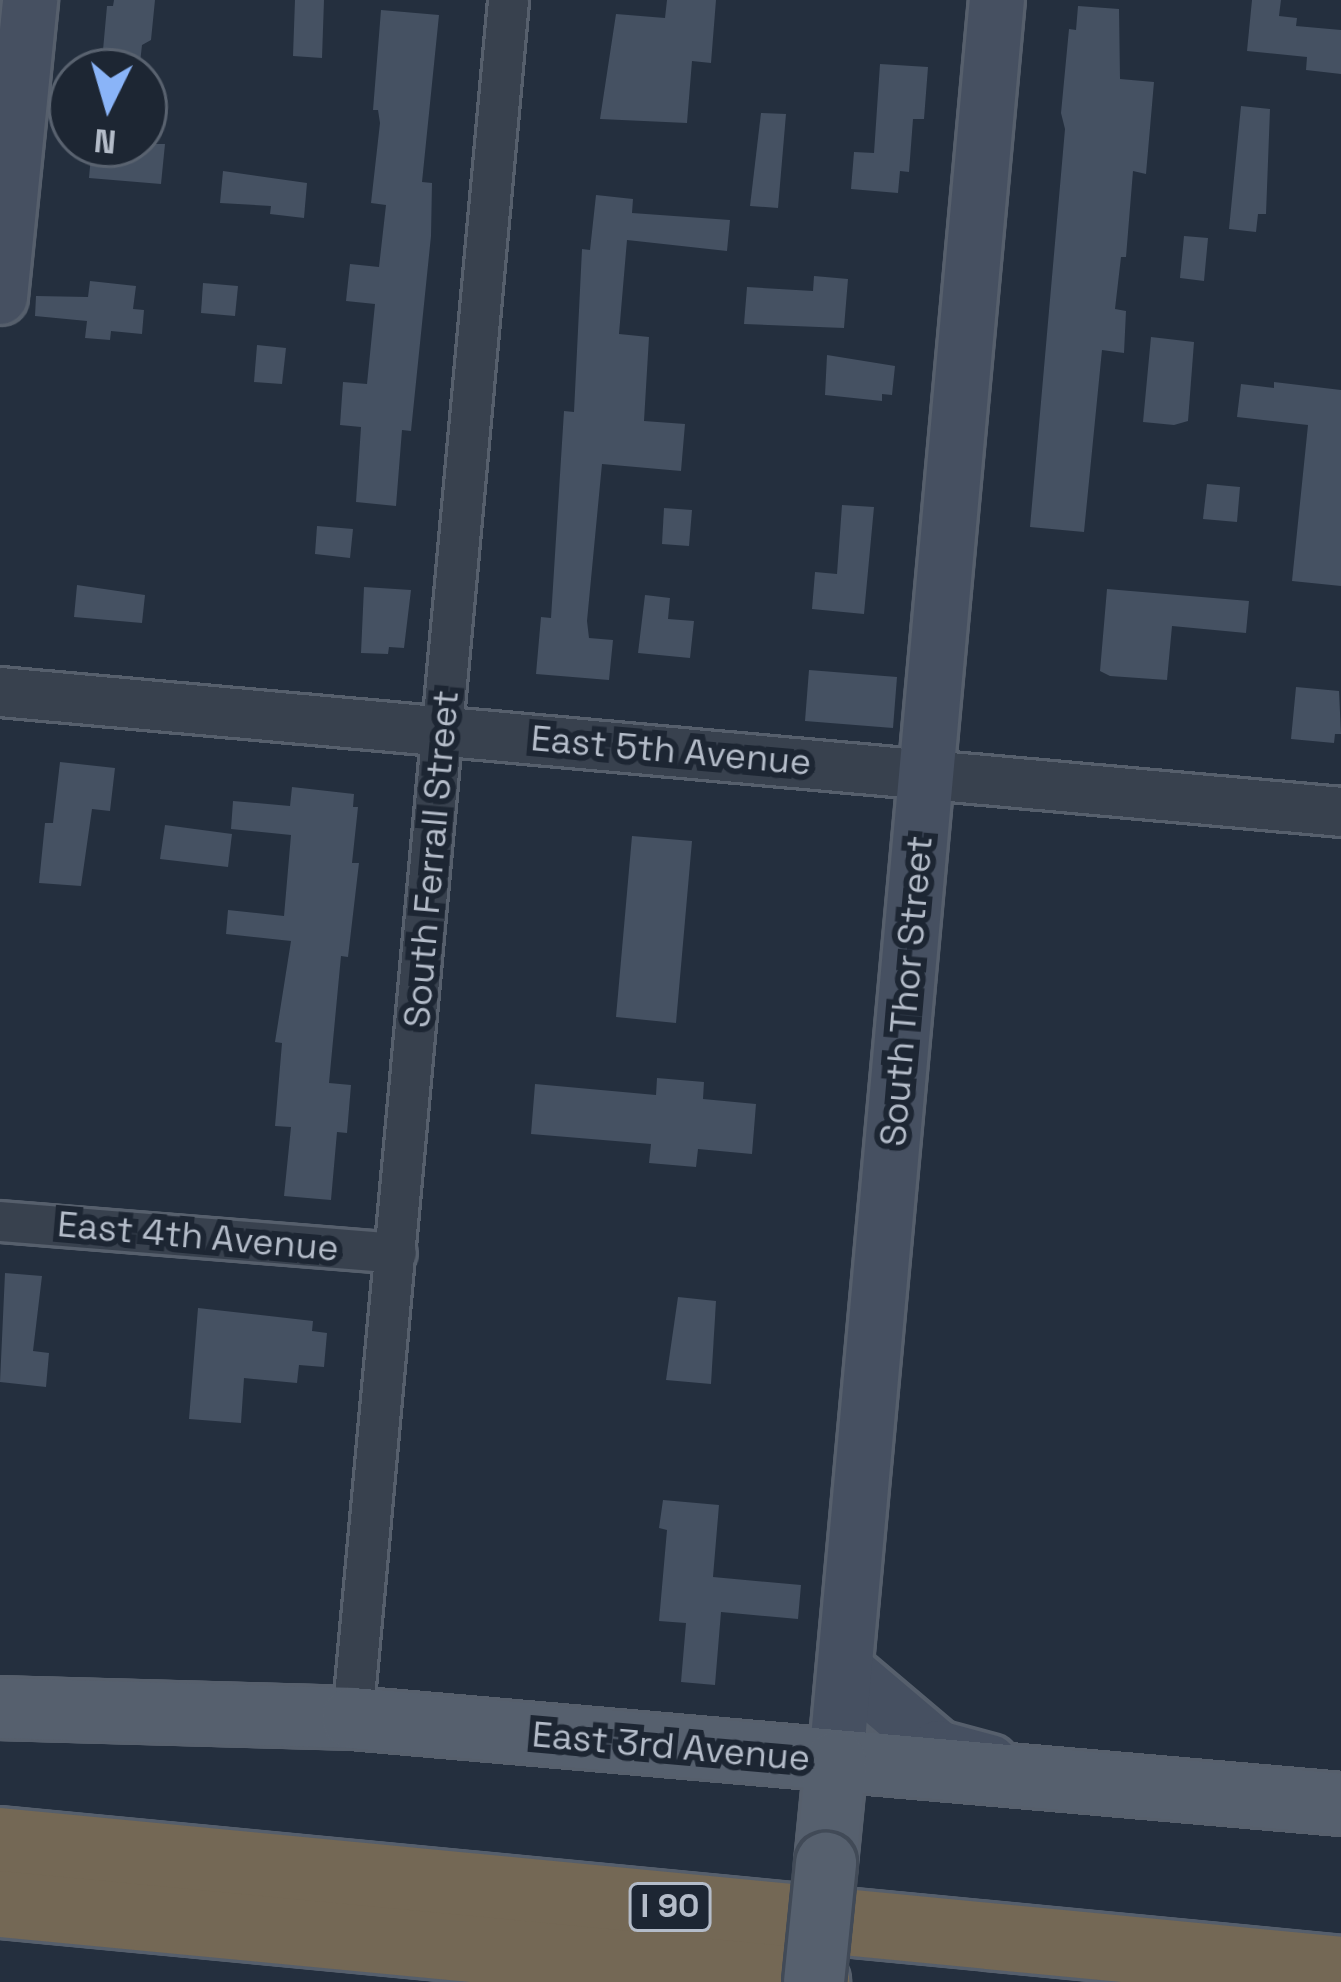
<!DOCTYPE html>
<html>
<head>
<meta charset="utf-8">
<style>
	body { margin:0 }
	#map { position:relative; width:1341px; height:1982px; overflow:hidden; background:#242f3e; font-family:"Space Grotesk",sans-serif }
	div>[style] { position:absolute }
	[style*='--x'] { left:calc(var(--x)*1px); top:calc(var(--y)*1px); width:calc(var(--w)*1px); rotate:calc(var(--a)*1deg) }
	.building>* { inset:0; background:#455162 }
	.roads { filter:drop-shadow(3px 0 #565f6c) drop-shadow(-3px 0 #565f6c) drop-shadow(0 3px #565f6c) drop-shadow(0 -3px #565f6c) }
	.minor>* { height:39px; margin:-19.5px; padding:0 19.5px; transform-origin:19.5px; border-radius:19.5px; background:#38414e }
	.tertiary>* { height:48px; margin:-24px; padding:0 24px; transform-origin:24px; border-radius:24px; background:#38414e }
	.secondary>* { height:54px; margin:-27px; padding:0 27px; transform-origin:27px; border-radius:27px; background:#465061 }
	.primary>* { height:60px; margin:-30px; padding:0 30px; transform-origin:30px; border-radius:30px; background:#56606e }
	.motorway>* { height:66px; margin:-33px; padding:0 33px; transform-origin:33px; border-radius:33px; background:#746855 }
	.bridges { filter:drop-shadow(3px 0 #414a57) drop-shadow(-3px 0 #414a57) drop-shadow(0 3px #414a57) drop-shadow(0 -3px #414a57) }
	.primary-bridge>* { height:60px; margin:-30px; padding:0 30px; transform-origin:30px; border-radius:30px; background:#56606e }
	span { translate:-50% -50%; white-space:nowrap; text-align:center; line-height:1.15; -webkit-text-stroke:12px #1d2633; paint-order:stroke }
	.shield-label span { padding:3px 9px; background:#1d2633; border:3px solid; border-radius:9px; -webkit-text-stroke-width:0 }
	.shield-label { font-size:33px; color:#b4bcc9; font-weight:700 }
	.street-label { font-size:36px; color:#b4bcc9 }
	.north { position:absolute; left:48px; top:48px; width:120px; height:120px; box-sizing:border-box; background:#1d2633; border:3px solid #59626f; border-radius:50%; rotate:185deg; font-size:33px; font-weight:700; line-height:48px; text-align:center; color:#b4bcc9 }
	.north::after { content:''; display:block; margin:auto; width:42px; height:54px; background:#8ab4f8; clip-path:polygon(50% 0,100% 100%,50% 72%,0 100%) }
</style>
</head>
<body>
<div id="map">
	<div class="building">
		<div style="clip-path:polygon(114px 0,155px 0,151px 40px,142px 45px,139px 72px,101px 72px,107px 6px,113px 6px)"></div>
		<div style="clip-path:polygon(295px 0,324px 0,322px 58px,293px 56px)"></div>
		<div style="clip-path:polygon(667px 0,716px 0,711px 63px,692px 61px,687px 123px,600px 119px,616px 14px,665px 18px)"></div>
		<div style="clip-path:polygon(1252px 0,1281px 0,1279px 16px,1297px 18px,1296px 26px,1341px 30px,1341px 74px,1306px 70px,1307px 57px,1247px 51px)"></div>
		<div style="clip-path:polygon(1078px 6px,1119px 9px,1120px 79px,1154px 82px,1146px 174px,1133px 171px,1126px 257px,1121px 257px,1115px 309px,1126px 311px,1124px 353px,1102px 350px,1084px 532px,1030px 527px,1065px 129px,1061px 113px,1069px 29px,1076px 30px)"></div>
		<div style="clip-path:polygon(381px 10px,439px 15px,422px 182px,432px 183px,431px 236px,411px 431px,402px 430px,396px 506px,356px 502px,361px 427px,340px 425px,343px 382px,367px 384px,375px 304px,346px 301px,350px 264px,379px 267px,386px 205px,371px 203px,380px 123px,378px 110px,373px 110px)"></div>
		<div style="clip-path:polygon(880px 64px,928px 67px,924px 119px,913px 119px,909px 172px,900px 171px,898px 193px,851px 189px,854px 152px,874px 153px)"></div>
		<div style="clip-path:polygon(1241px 106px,1270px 109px,1266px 214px,1258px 214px,1256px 232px,1229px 229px)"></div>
		<div style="clip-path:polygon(761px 113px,786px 114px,778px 208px,750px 206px)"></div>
		<div style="clip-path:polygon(92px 144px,165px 144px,161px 184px,89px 178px)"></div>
		<div style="clip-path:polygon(223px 171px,307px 183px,304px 218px,270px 214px,271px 206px,220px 203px)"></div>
		<div style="clip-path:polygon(596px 195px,633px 199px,632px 213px,730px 220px,727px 251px,627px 240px,619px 334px,649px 337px,644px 421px,685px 424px,681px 471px,602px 464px,587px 621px,589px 638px,613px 640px,609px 680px,536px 674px,541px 617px,551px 618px,564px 411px,574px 412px,582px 249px,590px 250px)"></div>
		<div style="clip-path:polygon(1184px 236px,1208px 238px,1204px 281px,1180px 278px)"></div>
		<div style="clip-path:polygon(814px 276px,848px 279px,844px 328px,744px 324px,747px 287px,813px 291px)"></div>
		<div style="clip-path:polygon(90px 281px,136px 286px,133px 309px,144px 310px,142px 334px,111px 331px,110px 340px,85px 338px,87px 321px,35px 316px,36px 296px,88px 297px)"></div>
		<div style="clip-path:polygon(203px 283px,238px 286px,235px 316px,201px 313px)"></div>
		<div style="clip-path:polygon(1151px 337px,1194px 342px,1188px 421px,1174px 425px,1143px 422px)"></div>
		<div style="clip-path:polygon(257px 345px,286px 348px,282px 384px,254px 382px)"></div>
		<div style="clip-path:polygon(827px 355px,895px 366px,892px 395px,882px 394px,882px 401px,825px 395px)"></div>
		<div style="clip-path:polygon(1274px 382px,1341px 390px,1341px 586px,1292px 581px,1308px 425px,1237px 417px,1241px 384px,1274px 388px)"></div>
		<div style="clip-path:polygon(1207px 484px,1240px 487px,1237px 522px,1203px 519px)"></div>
		<div style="clip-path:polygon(842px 505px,874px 507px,864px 614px,812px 609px,815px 572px,837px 574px)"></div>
		<div style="clip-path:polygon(664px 508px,692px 510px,689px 546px,662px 544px)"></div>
		<div style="clip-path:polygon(317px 526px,353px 529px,350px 558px,315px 554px)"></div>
		<div style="clip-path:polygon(77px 585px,145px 595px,142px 623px,74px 617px)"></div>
		<div style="clip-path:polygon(364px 587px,411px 590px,404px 648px,389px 647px,388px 654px,361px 653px)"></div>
		<div style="clip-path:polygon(1107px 589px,1249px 601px,1246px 633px,1172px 626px,1167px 680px,1110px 676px,1100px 671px)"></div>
		<div style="clip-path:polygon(645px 595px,670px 598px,668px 619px,694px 621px,690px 658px,638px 653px)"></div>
		<div style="clip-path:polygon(809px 670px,897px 677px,893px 728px,805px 721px)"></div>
		<div style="clip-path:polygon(1296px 687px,1339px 691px,1341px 734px,1335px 734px,1334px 743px,1291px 739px)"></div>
		<div style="clip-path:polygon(60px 762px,115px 768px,110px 811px,92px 809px,81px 886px,39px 883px,45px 823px,53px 823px)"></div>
		<div style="clip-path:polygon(292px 787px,354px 794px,353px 807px,358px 807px,352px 863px,359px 863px,348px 957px,341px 956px,329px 1083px,351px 1085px,347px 1133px,337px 1132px,331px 1200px,284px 1196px,291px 1127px,275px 1126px,282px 1043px,275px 1042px,291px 941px,226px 934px,228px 910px,284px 916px,291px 835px,231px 829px,233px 801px,290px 806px)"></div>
		<div style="clip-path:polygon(165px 825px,232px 834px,228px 867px,160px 859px)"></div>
		<div style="clip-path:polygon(632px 836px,692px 841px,676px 1023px,616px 1017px)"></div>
		<div style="clip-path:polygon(657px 1078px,704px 1082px,703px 1099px,756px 1104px,752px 1154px,698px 1149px,696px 1167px,649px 1163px,651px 1144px,531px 1134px,535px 1084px,656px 1095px)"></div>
		<div style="clip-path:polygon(5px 1273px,42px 1276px,33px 1351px,49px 1353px,46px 1387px,0 1382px)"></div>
		<div style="clip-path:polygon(678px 1297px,716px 1301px,711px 1384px,666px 1380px)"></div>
		<div style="clip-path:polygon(198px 1308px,313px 1321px,312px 1331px,327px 1333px,324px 1367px,299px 1365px,297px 1383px,244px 1378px,241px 1423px,189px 1419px)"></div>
		<div style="clip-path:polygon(663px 1500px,719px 1505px,713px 1577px,801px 1585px,798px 1619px,721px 1612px,715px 1685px,681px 1682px,686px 1623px,659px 1621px,667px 1530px,659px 1528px)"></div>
	</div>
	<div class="roads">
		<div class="minor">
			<div style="--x:0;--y:1221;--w:397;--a:4.6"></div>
			<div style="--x:352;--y:1718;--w:1725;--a:-84.81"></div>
		</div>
		<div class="tertiary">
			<div style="--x:0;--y:692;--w:1346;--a:5.11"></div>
		</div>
		<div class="secondary">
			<div style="--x:0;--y:297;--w:299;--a:-84.2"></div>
			<div style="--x:845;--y:1669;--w:122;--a:40.3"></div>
			<div style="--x:938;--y:1748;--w:54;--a:15.1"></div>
			<div style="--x:836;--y:1761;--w:1768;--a:-84.78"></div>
		</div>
		<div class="primary">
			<div style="--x:0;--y:1708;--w:352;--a:1.6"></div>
			<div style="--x:352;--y:1718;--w:993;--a:4.97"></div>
			<div style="--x:826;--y:1863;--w:102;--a:-84.4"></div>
		</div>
		<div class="motorway">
			<div style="--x:0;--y:1841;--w:1347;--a:5.49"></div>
			<div style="--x:0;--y:1904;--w:820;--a:5.46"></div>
		</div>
	</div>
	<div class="bridges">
		<div class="primary-bridge">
			<div style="--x:814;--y:1982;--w:120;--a:-84.2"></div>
		</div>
	</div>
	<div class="shield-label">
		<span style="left:670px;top:1907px">I 90</span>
	</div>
	<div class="street-label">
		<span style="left:671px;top:751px;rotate:5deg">East 5th Avenue</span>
		<span style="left:432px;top:859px;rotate:-85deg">South Ferrall Street</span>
		<span style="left:907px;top:991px;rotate:-85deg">South Thor Street</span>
		<span style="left:198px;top:1237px;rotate:5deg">East 4th Avenue</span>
		<span style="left:671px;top:1747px;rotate:5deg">East 3rd Avenue</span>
	</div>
	<div class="north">N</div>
</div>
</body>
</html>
